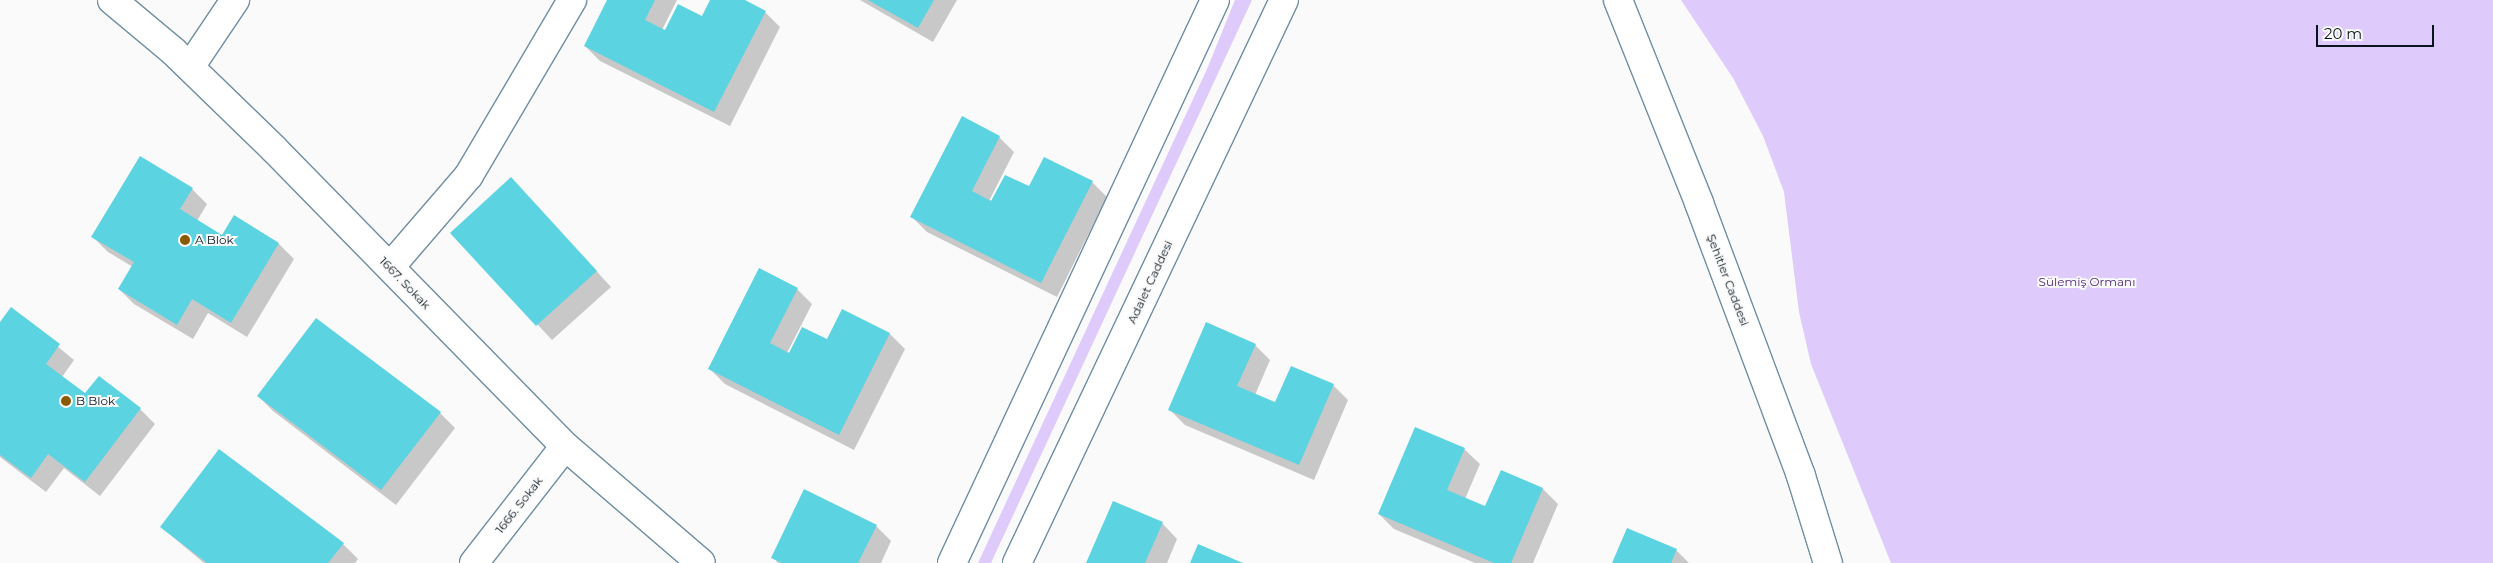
<!DOCTYPE html>
<html>
<head>
<meta charset="utf-8">
<style>
	body { margin:0 }
	#map { position:relative; width:2493px; height:563px; overflow:hidden; background:#fafafa; font-family:Montserrat,sans-serif }
	div>[style] { position:absolute }
	[style*='--x'] { left:calc(var(--x)*1px); top:calc(var(--y)*1px); width:calc(var(--w)*1px); rotate:calc(var(--a)*1deg) }
	.green>* { inset:0; background:#decbfb }
	.shadow>* { inset:0; background:#0003 }
	.building>* { inset:0; background:#5cd3e0 }
	.roads { filter:drop-shadow(1px 0 #6f8ea2) drop-shadow(-1px 0 #6f8ea2) drop-shadow(0 1px #6f8ea2) drop-shadow(0 -1px #6f8ea2) }
	.street>* { height:28px; margin:-14px; padding:0 14px; transform-origin:14px; border-radius:14px; background:#fff }
	.secondary>* { height:28px; margin:-14px; padding:0 14px; transform-origin:14px; border-radius:14px; background:#fff }
	.dots>* { width:14px; height:14px; translate:-50% -50%; box-sizing:border-box; border:2px solid #fafafa; border-radius:50% }
	span { translate:-50% -50%; white-space:nowrap; text-align:center; line-height:1.15; -webkit-text-stroke:4px #fafafa; paint-order:stroke }
	.poi-label { font-size:12px; color:#09151c }
	.left { translate:0 -50%; text-align:left }
	.street-label { font-size:12px; color:#09151c }
	.park-label { font-size:12px; color:#52287c }
	.scale { position:absolute; left:2316px; top:25px; width:118px; height:22px; box-sizing:border-box; border:2px solid #09151c; border-top:0; padding-left:6px; font-size:15px; line-height:18px; white-space:nowrap; color:#09151c; -webkit-text-stroke:4px #fafafa; paint-order:stroke }
</style>
</head>
<body>
<div id="map">
	<div class="green">
		<div style="clip-path:polygon(1235px 0,1252px 0,991px 563px,978px 563px,1207px 69px)"></div>
		<div style="clip-path:polygon(1681px 0,2493px 0,2493px 563px,1891px 563px,1811px 364px,1799px 312px,1784px 192px,1763px 136px,1733px 78px)"></div>
	</div>
	<div class="shadow">
		<div style="clip-path:polygon(609px 0,677px 0,662px 30px,665px 32px,702px 18px,712px 0,742px 0,765px 12px,780px 27px,730px 126px,600px 61px,585px 46px)"></div>
		<div style="clip-path:polygon(860px 0,957px 0,933px 42px)"></div>
		<div style="clip-path:polygon(999px 137px,1014px 152px,989px 201px,1030px 188px,1092px 182px,1107px 197px,1057px 297px,927px 232px,912px 217px)"></div>
		<div style="clip-path:polygon(192px 189px,207px 204px,197px 221px,223px 236px,279px 244px,294px 259px,247px 337px,208px 313px,193px 339px,134px 304px,119px 289px,133px 267px,108px 252px,93px 237px)"></div>
		<div style="clip-path:polygon(526px 194px,611px 287px,552px 340px,452px 233px)"></div>
		<div style="clip-path:polygon(797px 289px,812px 304px,787px 353px,827px 340px,842px 311px,890px 334px,905px 349px,854px 450px,725px 384px,710px 369px)"></div>
		<div style="clip-path:polygon(12px 309px,74px 360px,62px 377px,85px 395px,140px 409px,155px 424px,100px 496px,64px 468px,46px 492px,0 457px,0 325px)"></div>
		<div style="clip-path:polygon(1255px 345px,1270px 360px,1255px 395px,1276px 404px,1333px 385px,1348px 400px,1314px 480px,1185px 425px,1170px 410px)"></div>
		<div style="clip-path:polygon(258px 396px,440px 413px,455px 428px,396px 505px,273px 411px)"></div>
		<div style="clip-path:polygon(1464px 449px,1480px 464px,1465px 499px,1485px 508px,1501px 471px,1543px 489px,1558px 504px,1533px 563px,1475px 563px,1394px 529px,1379px 514px)"></div>
		<div style="clip-path:polygon(1162px 523px,1177px 539px,1167px 563px,1087px 563px)"></div>
		<div style="clip-path:polygon(876px 526px,891px 541px,881px 563px,778px 563px,773px 557px)"></div>
		<div style="clip-path:polygon(161px 527px,343px 544px,358px 559px,355px 563px,204px 563px)"></div>
		<div style="clip-path:polygon(1676px 550px,1689px 563px,1613px 563px)"></div>
	</div>
	<div class="building">
		<div style="clip-path:polygon(607px 0,655px 0,645px 20px,665px 30px,678px 4px,702px 16px,710px 0,745px 0,766px 11px,714px 112px,584px 46px)"></div>
		<div style="clip-path:polygon(868px 0,934px 0,918px 28px)"></div>
		<div style="clip-path:polygon(962px 116px,1000px 136px,972px 191px,991px 201px,1005px 175px,1029px 186px,1044px 157px,1093px 181px,1041px 283px,910px 217px)"></div>
		<div style="clip-path:polygon(140px 156px,193px 188px,180px 209px,222px 235px,234px 215px,279px 243px,231px 323px,192px 299px,177px 325px,118px 289px,134px 262px,91px 237px)"></div>
		<div style="clip-path:polygon(511px 177px,597px 271px,536px 326px,450px 233px)"></div>
		<div style="clip-path:polygon(759px 268px,798px 288px,770px 343px,789px 353px,802px 327px,827px 339px,842px 309px,890px 333px,839px 435px,708px 369px)"></div>
		<div style="clip-path:polygon(11px 307px,60px 344px,46px 364px,85px 393px,99px 376px,141px 408px,85px 482px,48px 454px,31px 478px,0 455px,0 322px)"></div>
		<div style="clip-path:polygon(316px 318px,441px 412px,381px 490px,257px 396px)"></div>
		<div style="clip-path:polygon(1206px 322px,1256px 344px,1237px 386px,1275px 402px,1291px 366px,1334px 384px,1299px 465px,1168px 410px)"></div>
		<div style="clip-path:polygon(1415px 427px,1465px 448px,1447px 490px,1485px 506px,1501px 470px,1543px 488px,1511px 563px,1494px 563px,1378px 514px)"></div>
		<div style="clip-path:polygon(219px 449px,344px 543px,328px 563px,207px 563px,160px 527px)"></div>
		<div style="clip-path:polygon(804px 489px,877px 525px,858px 563px,782px 563px,771px 558px)"></div>
		<div style="clip-path:polygon(1113px 501px,1163px 522px,1145px 563px,1086px 563px)"></div>
		<div style="clip-path:polygon(1627px 528px,1677px 549px,1671px 563px,1612px 563px)"></div>
		<div style="clip-path:polygon(1198px 544px,1243px 563px,1190px 563px)"></div>
	</div>
	<div class="roads">
		<div class="street">
			<div style="--x:112;--y:0;--w:80;--a:39.9"></div>
			<div style="--x:173;--y:51;--w:141;--a:44.1"></div>
			<div style="--x:274;--y:149;--w:416;--a:45.6"></div>
			<div style="--x:565;--y:446;--w:179;--a:40.7"></div>
			<div style="--x:1618;--y:0;--w:219;--a:68.2"></div>
			<div style="--x:1699;--y:203;--w:291;--a:69.5"></div>
			<div style="--x:1801;--y:476;--w:91;--a:72.8"></div>
			<div style="--x:190;--y:67;--w:81;--a:-56.1"></div>
			<div style="--x:390;--y:267;--w:121;--a:-49.3"></div>
			<div style="--x:469;--y:175;--w:203;--a:-59.5"></div>
			<div style="--x:474;--y:563;--w:148;--a:-52.1"></div>
		</div>
		<div class="secondary">
			<div style="--x:952;--y:563;--w:621;--a:-64.96"></div>
			<div style="--x:1017;--y:563;--w:623;--a:-64.63"></div>
		</div>
	</div>
	<div class="dots">
		<div style="left:185px;top:240px;background:#8a5a00"></div>
		<div style="left:66px;top:401px;background:#8a5a00"></div>
	</div>
	<div class="poi-label">
		<span class="left" style="left:195px;top:240px">A Blok</span>
		<span class="left" style="left:76px;top:401px">B Blok</span>
	</div>
	<div class="street-label">
		<span style="left:1728px;top:280px;rotate:69deg">Şehitler Caddesi</span>
		<span style="left:1150px;top:282px;rotate:-65deg">Adalet Caddesi</span>
		<span style="left:405px;top:283px;rotate:46deg">1667. Sokak</span>
		<span style="left:519px;top:505px;rotate:-52deg">1666. Sokak</span>
	</div>
	<div class="park-label">
		<span style="left:2087px;top:282px">Sülemiş Ormanı</span>
	</div>
	<div class="scale">20 m</div>
</div>
</body>
</html>
